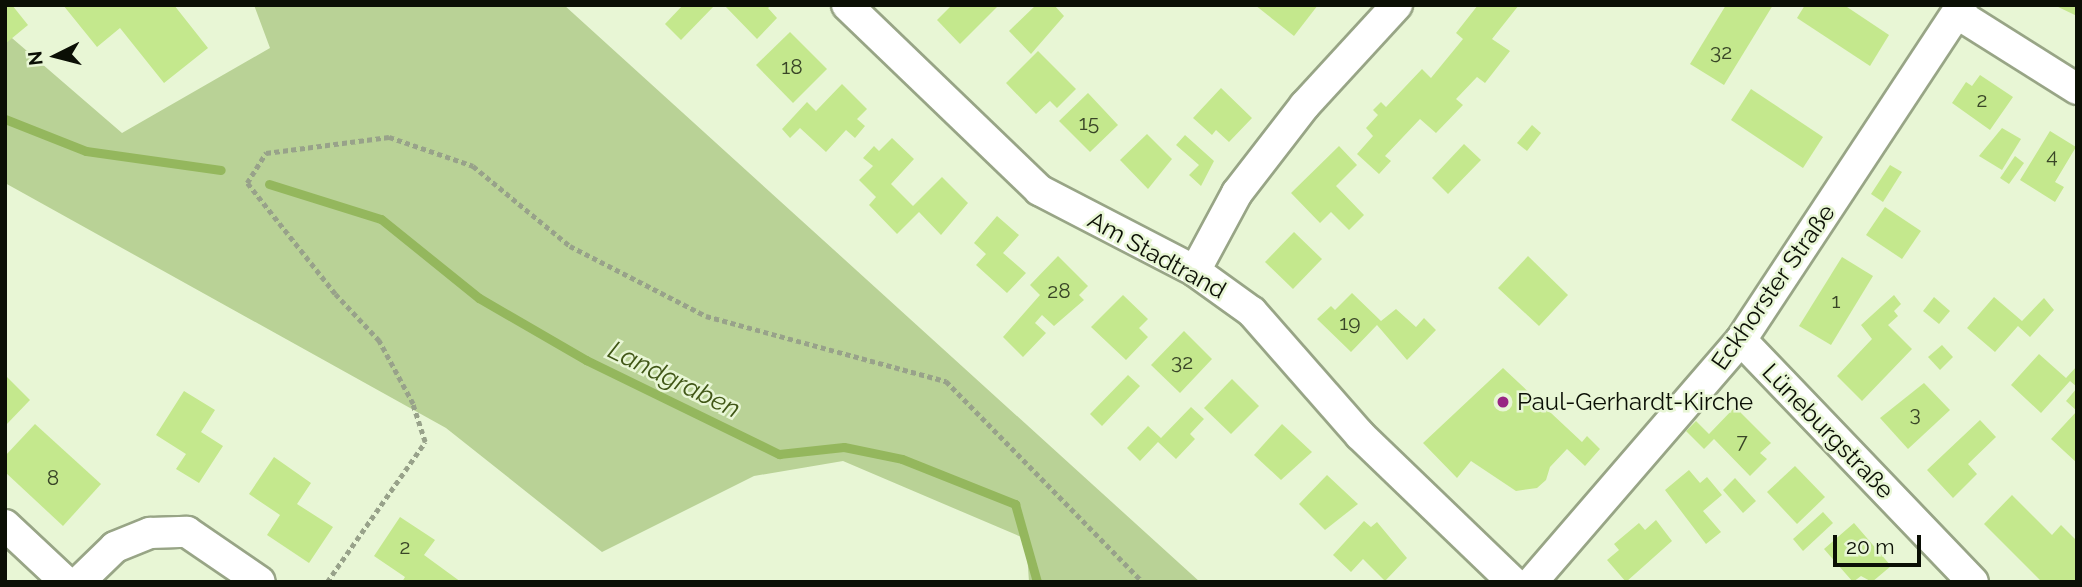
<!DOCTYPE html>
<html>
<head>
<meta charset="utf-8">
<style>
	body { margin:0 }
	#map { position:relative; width:2082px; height:587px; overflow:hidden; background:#e8f6d5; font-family:Raleway,sans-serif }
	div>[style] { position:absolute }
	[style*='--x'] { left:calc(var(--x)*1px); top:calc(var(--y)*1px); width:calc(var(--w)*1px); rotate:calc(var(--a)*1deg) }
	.green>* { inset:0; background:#b9d296 }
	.stream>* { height:9px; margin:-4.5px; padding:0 4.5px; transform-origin:4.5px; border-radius:4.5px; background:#94b75d }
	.building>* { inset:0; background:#c4e88d }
	.path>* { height:4.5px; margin-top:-2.25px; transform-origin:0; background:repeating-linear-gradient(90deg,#98a28a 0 5px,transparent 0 8.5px) }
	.roads { filter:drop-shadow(2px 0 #98a586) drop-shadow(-2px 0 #98a586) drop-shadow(0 2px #98a586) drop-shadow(0 -2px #98a586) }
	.minor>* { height:30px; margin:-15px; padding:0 15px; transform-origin:15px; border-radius:15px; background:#fff }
	.dots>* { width:19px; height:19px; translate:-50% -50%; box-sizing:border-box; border:4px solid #e8f6d5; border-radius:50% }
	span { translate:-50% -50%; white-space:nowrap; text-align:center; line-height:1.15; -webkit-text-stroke:5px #e8f6d5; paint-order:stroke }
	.number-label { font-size:21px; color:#394527 }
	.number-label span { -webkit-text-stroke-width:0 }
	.street-label { font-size:24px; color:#0b0f05 }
	.poi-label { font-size:24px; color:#0b0f05 }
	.left { translate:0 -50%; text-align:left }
	.water-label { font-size:26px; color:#405616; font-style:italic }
	.frame { position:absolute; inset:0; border:7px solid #0b0f05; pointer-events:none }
	.north { position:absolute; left:21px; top:21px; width:70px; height:70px; -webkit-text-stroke:5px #e8f6d5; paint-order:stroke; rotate:264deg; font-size:19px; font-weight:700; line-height:28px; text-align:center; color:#0b0f05 }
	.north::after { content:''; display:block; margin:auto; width:24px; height:32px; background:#0b0f05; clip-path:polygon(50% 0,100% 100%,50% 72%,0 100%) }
	.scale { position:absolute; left:1833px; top:535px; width:88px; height:32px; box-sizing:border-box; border:4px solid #0b0f05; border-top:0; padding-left:9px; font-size:21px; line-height:24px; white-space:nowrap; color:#0b0f05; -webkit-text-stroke:5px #e8f6d5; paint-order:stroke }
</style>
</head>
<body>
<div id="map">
	<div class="green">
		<div style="clip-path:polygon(254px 5px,564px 5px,1200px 582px,1029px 582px,1026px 539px,843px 461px,754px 476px,602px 552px,446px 428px,5px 183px,5px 32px,122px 133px,270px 48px)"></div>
	</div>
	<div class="stream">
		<div style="--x:5;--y:119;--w:87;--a:21.6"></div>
		<div style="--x:86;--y:151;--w:136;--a:8"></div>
		<div style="--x:269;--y:184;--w:117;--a:17.4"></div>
		<div style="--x:381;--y:219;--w:126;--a:38.9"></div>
		<div style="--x:479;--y:298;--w:124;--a:30.1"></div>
		<div style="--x:586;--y:360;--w:215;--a:26"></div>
		<div style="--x:779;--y:454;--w:65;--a:-6.1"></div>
		<div style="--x:844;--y:447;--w:59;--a:11.7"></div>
		<div style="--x:902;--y:459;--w:122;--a:21.7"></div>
		<div style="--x:1015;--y:504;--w:81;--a:74.2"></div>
	</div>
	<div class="building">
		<div style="clip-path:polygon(5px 5px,12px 5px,28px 25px,5px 44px)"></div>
		<div style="clip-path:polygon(63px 5px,174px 5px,208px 48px,164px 83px,120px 28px,97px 47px)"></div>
		<div style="clip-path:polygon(683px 5px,715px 5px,681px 40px,665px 24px)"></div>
		<div style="clip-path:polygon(724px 5px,772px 5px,768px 8px,777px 18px,757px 39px)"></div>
		<div style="clip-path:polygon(952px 5px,999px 5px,960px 44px,937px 20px)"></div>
		<div style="clip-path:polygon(1036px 5px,1054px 5px,1064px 16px,1031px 54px,1009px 31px)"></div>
		<div style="clip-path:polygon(1255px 5px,1318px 5px,1294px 36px)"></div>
		<div style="clip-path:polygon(1478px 5px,1519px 5px,1492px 39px,1510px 51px,1485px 83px,1477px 77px,1456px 99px,1463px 105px,1436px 133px,1420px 119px,1385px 156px,1391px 161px,1379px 174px,1357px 154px,1373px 136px,1366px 128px,1378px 115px,1373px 110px,1381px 102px,1386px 107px,1422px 69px,1431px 78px,1463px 39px,1456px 33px)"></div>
		<div style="clip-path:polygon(1726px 5px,1773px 5px,1724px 85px,1690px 64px)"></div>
		<div style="clip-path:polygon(1805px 5px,1844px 5px,1889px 35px,1870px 66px,1797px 18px)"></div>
		<div style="clip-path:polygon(2054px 5px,2077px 5px,2077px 16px)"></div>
		<div style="clip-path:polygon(790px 32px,827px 69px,793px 103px,756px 65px)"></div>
		<div style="clip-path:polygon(1038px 51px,1076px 89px,1057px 108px,1050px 101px,1036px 114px,1006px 83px)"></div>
		<div style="clip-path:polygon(1980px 75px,2013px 97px,1990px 130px,1952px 103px,1966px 82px,1972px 86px)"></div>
		<div style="clip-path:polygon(842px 84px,867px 109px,857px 119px,865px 126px,855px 138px,846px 130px,826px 152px,800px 128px,790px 138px,782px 129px,807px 102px,816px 111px)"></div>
		<div style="clip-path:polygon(1221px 88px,1252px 118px,1229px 142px,1216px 130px,1212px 135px,1193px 118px)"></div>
		<div style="clip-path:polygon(1751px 89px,1823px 137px,1803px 168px,1731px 120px)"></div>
		<div style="clip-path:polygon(1088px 93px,1118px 125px,1090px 152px,1059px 121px)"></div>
		<div style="clip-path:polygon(1532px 125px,1541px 133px,1527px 151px,1517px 143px)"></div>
		<div style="clip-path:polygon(2002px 128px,2021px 139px,2002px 170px,1979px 156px)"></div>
		<div style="clip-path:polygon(2050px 131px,2076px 147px,2055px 182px,2064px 187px,2055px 202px,2020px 180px)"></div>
		<div style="clip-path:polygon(1147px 134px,1172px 159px,1148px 189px,1120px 160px)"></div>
		<div style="clip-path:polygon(1185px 135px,1214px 161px,1201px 186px,1189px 175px,1199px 165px,1176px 145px)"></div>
		<div style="clip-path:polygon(892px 138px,914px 159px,891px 184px,913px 206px,942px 177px,968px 203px,941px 235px,919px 212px,897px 234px,869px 205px,876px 197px,859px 180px,873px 166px,863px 158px,874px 146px,879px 151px)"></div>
		<div style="clip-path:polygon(1464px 144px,1481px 160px,1448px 194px,1432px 178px)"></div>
		<div style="clip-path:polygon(1339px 146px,1357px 165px,1336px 186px,1364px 215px,1349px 230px,1331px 212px,1320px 223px,1291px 193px)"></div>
		<div style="clip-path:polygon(2015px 156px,2024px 163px,2009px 184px,2000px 178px)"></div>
		<div style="clip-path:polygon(1890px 165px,1902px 172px,1883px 202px,1871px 194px)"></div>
		<div style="clip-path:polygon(1885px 207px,1921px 231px,1902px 259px,1866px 235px)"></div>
		<div style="clip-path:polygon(997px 216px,1019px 235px,1003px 253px,1026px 273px,1007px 293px,976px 265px,986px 254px,974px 243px)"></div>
		<div style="clip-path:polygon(1294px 232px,1322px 259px,1293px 289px,1265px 262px)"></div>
		<div style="clip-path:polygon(1058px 256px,1088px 286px,1079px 295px,1084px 300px,1054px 326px,1042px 315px,1035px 323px,1046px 333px,1023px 357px,1003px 337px,1040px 295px,1030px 285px)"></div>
		<div style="clip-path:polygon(1528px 256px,1568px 295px,1539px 326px,1498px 288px)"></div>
		<div style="clip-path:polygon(1842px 257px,1873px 276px,1831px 345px,1799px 326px)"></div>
		<div style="clip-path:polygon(1352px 293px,1381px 321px,1396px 309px,1416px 327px,1424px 318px,1436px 330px,1407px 360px,1377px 325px,1351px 352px,1317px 319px,1331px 306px,1335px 310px)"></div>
		<div style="clip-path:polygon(1123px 295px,1148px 319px,1139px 328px,1148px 337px,1126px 360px,1091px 327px)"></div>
		<div style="clip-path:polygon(1894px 295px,1901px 304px,1894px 311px,1898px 316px,1888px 325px,1912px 349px,1862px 401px,1837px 376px,1872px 339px,1861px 325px)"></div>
		<div style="clip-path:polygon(1934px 297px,1950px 311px,1939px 324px,1923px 311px)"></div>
		<div style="clip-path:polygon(1994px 297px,2022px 321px,2044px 298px,2054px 310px,2030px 337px,2018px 326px,1995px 352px,1967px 328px)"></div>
		<div style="clip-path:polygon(1184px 331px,1212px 359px,1180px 393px,1151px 365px)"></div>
		<div style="clip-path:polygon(1942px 345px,1953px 357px,1940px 370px,1928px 357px)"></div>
		<div style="clip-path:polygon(2039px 354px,2066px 378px,2077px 366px,2077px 387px,2070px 381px,2041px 413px,2011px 385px)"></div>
		<div style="clip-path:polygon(1503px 368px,1582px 442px,1587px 436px,1600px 449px,1585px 466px,1567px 449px,1550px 467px,1546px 480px,1537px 488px,1516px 491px,1471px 461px,1457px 478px,1423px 443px)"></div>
		<div style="clip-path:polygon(5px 375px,30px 400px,5px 426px)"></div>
		<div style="clip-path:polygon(1128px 375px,1140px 386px,1102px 426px,1090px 414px)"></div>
		<div style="clip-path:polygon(1232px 379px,1259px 406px,1231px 434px,1204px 408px)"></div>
		<div style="clip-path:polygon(1924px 383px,1950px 410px,1908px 449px,1880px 418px)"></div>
		<div style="clip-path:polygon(2077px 388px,2077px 463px,2051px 439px,2077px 411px,2066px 401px)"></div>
		<div style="clip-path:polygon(184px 391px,215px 410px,201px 432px,223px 446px,199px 483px,176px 469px,186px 454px,156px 435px)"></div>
		<div style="clip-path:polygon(1191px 407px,1204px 419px,1190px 434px,1195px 439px,1176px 459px,1158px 442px,1140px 461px,1127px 448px,1148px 426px,1161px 438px)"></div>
		<div style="clip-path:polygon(1735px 407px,1771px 443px,1760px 453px,1767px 459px,1750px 476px,1714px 439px,1704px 449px,1686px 431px,1696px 421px,1709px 434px)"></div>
		<div style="clip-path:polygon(1980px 420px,1996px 437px,1968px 464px,1977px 474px,1953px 498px,1927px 470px)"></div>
		<div style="clip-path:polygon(35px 424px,101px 484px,63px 526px,5px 472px,5px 456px)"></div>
		<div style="clip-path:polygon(1282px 424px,1312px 452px,1281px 480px,1254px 455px)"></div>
		<div style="clip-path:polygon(274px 457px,311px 483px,297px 504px,333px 527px,309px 563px,267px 535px,280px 515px,249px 494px)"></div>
		<div style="clip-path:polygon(1795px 466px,1825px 497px,1797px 524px,1767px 492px)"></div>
		<div style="clip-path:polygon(1689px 470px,1700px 483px,1707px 477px,1722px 495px,1703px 511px,1721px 532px,1706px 544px,1665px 490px)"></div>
		<div style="clip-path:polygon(1327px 475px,1358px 504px,1325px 530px,1299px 504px)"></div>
		<div style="clip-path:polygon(1735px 478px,1756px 501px,1743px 513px,1723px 490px)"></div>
		<div style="clip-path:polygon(2012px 495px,2052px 535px,2061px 525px,2077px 541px,2077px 582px,2042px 582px,1984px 524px)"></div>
		<div style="clip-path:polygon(1823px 512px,1833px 523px,1803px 551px,1793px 539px)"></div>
		<div style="clip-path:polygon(400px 517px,435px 540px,424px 555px,461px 582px,402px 582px,405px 577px,374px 556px)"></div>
		<div style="clip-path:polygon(1656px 520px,1672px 541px,1626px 582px,1607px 560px,1619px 550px,1614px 544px,1639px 523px,1645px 530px)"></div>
		<div style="clip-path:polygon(1364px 521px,1371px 527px,1377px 522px,1407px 558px,1385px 581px,1363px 559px,1351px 572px,1333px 555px)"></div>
		<div style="clip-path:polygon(1854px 523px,1891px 566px,1872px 582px,1861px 576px,1853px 582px,1824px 549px)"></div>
	</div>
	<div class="path">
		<div style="--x:327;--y:582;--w:171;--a:-55"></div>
		<div style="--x:425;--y:442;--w:40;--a:-108"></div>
		<div style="--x:413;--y:404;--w:72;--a:-118.4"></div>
		<div style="--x:379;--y:341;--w:64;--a:-133.1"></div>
		<div style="--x:335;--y:294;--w:142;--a:-128.4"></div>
		<div style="--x:247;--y:183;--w:36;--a:-58"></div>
		<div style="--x:266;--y:153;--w:124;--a:-7.4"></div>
		<div style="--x:389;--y:137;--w:89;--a:19"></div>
		<div style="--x:473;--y:166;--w:126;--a:39.5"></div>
		<div style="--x:570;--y:246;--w:153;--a:27.2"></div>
		<div style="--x:706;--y:316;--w:249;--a:15.2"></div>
		<div style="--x:946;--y:381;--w:281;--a:45.6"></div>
	</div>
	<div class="roads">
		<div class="minor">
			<div style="--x:847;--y:5;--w:267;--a:43.9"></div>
			<div style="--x:1039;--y:190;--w:176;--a:27.4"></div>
			<div style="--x:1195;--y:271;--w:70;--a:35.7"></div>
			<div style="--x:1252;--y:312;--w:164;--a:48.7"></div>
			<div style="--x:1360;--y:435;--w:212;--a:43.9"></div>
			<div style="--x:1958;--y:14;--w:141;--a:32.2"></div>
			<div style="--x:1195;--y:271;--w:89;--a:-61.7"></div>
			<div style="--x:1237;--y:193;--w:111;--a:-52.3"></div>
			<div style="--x:1305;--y:105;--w:136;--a:-47.4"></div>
			<div style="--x:1741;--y:340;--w:335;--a:46.2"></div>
			<div style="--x:5;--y:525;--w:83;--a:43.1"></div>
			<div style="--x:79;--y:582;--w:50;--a:-44.2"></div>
			<div style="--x:115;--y:547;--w:38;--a:-22"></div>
			<div style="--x:150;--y:533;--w:37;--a:-2"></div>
			<div style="--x:187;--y:532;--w:88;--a:34.4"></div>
			<div style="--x:1532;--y:582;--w:320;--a:-49.2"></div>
			<div style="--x:1741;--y:340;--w:401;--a:-56.6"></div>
		</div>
	</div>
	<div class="dots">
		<div style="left:1503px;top:402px;background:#982583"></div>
	</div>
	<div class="number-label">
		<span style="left:1721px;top:52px">32</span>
		<span style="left:792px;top:67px">18</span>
		<span style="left:1982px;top:100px">2</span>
		<span style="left:1089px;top:123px">15</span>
		<span style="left:2052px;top:156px">4</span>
		<span style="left:1059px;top:291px">28</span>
		<span style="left:1836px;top:301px">1</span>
		<span style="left:1350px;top:323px">19</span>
		<span style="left:1182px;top:362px">32</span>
		<span style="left:1915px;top:414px">3</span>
		<span style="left:1742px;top:441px">7</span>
		<span style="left:53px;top:478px">8</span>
		<span style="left:405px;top:547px">2</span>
	</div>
	<div class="street-label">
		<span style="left:1157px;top:255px;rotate:29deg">Am Stadtrand</span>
		<span style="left:1773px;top:287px;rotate:-55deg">Eckhorster Straße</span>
		<span style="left:1828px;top:431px;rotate:46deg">Lüneburgstraße</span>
	</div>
	<div class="poi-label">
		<span class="left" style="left:1517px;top:402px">Paul-Gerhardt-Kirche</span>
	</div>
	<div class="water-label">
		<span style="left:674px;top:380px;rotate:26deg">Landgraben</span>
	</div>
	<div class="frame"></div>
	<div class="north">N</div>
	<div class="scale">20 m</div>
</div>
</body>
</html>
